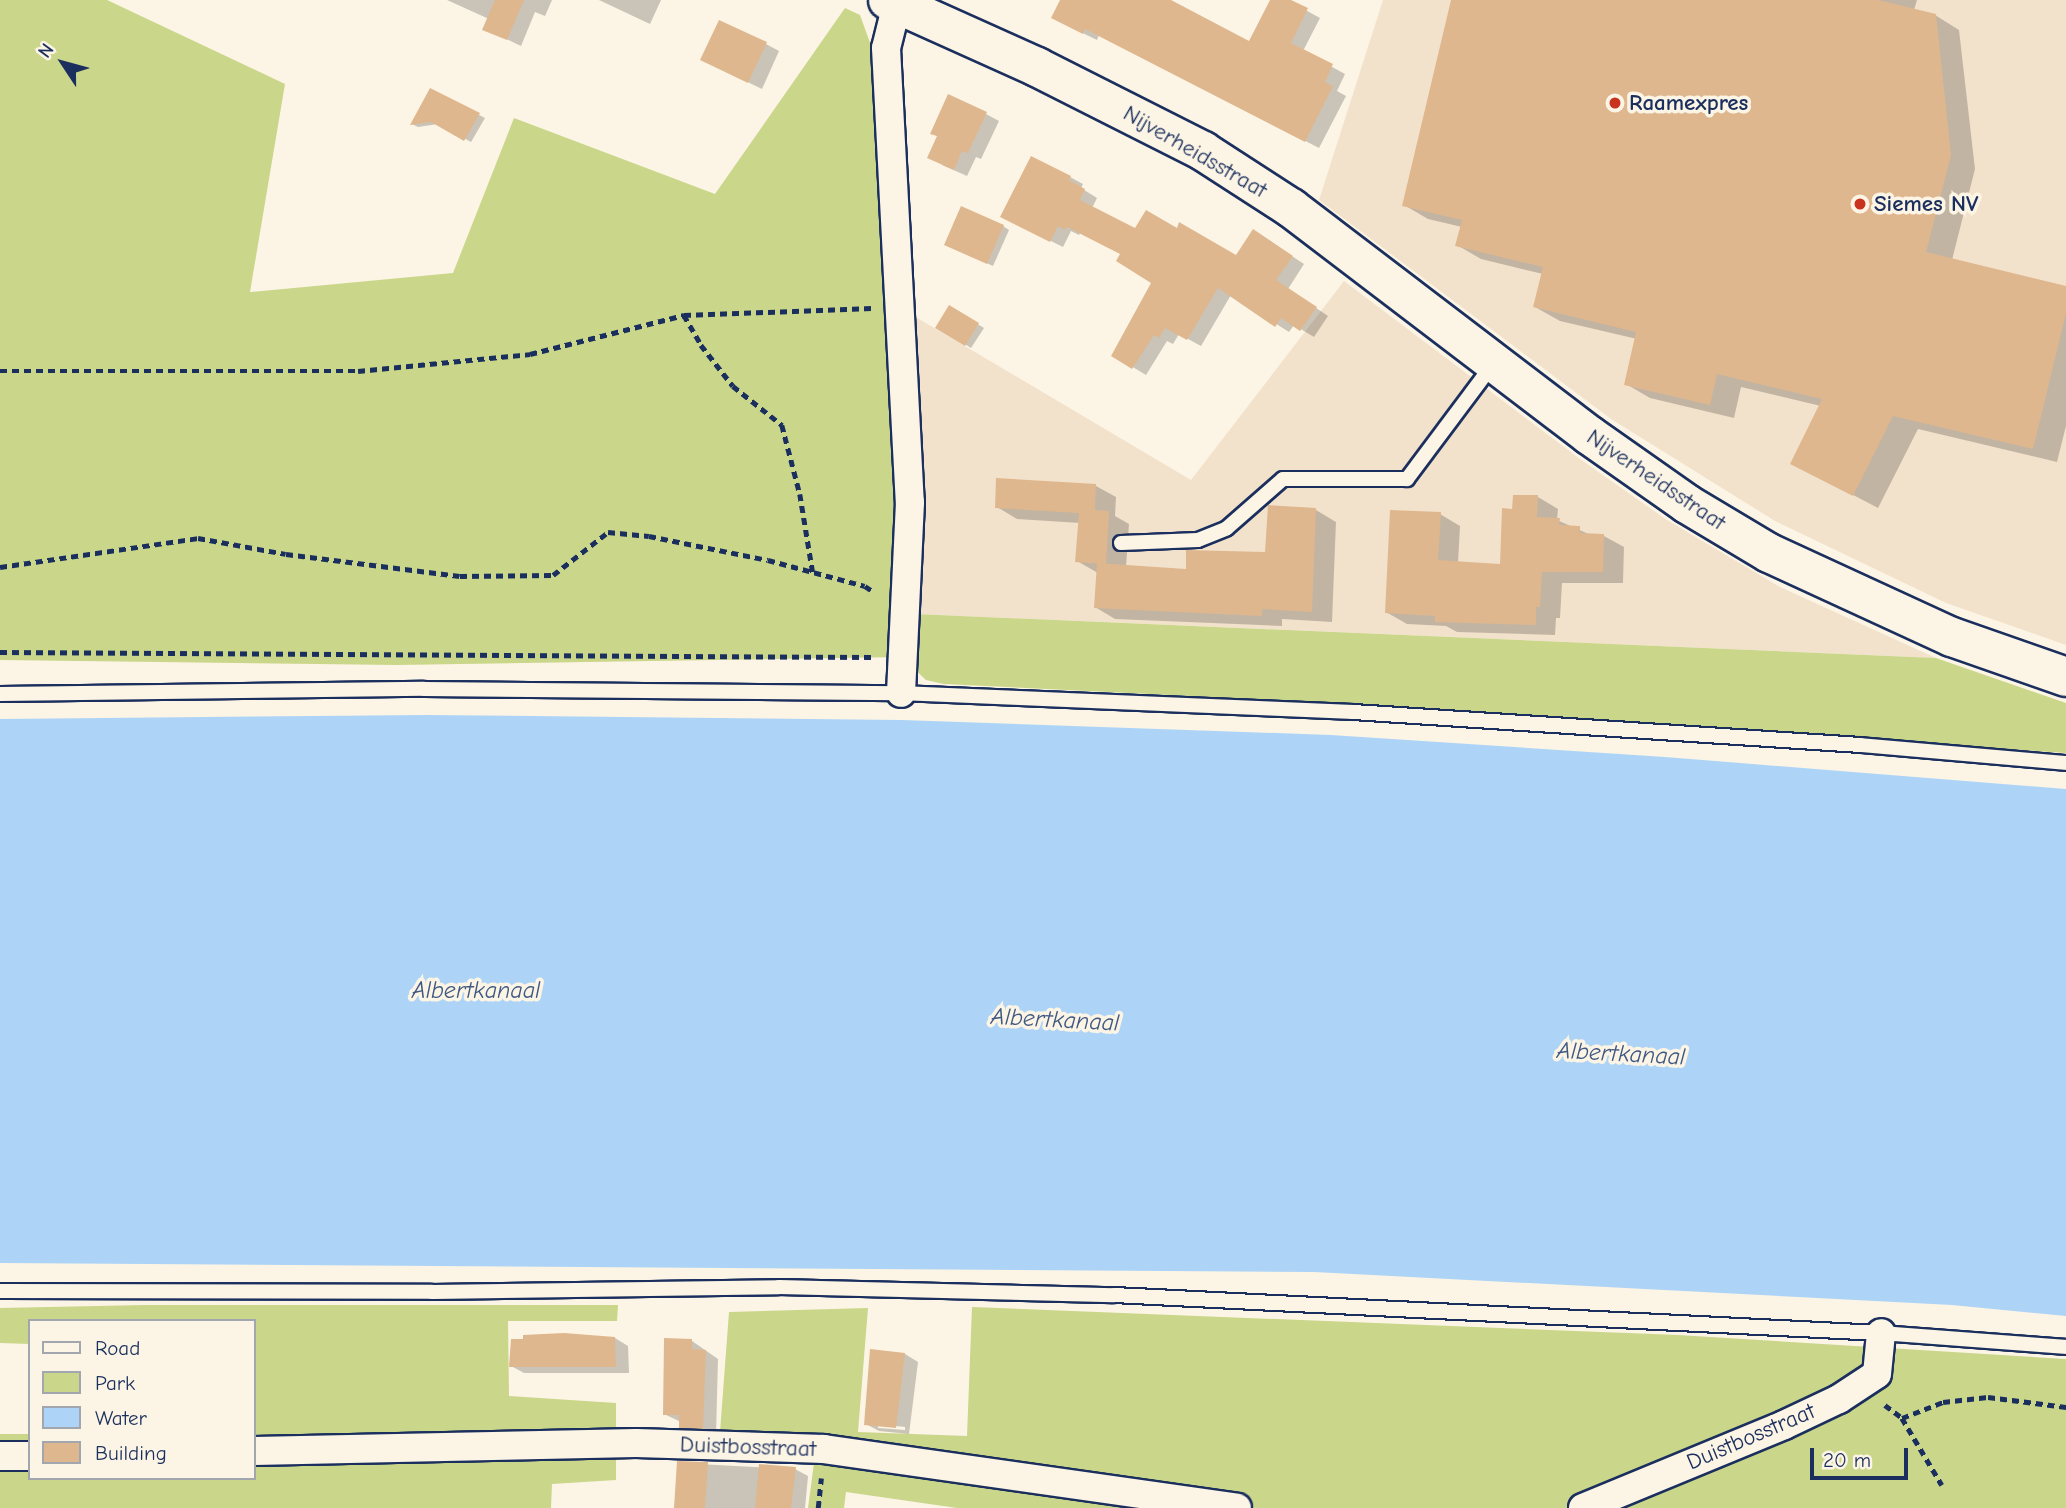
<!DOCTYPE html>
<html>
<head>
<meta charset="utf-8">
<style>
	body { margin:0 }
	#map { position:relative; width:2066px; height:1508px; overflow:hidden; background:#fcf5e5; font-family:"Comic Neue",sans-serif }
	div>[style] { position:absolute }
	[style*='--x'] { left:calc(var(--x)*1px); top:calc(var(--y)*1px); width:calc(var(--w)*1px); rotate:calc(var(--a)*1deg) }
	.built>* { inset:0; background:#f3e2cb }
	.green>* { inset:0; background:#cad68a }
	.water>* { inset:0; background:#add4f7 }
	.shadow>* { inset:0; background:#0003 }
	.building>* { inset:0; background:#dfb78f }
	.path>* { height:4.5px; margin-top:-2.25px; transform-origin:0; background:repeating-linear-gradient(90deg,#1b2f5e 0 7px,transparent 0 12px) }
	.roads { filter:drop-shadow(2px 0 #1b2f5e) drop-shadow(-2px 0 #1b2f5e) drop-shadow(0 2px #1b2f5e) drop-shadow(0 -2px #1b2f5e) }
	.lane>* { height:14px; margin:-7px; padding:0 7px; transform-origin:7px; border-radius:7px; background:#fcf5e5 }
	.street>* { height:28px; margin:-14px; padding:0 14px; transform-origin:14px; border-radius:14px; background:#fcf5e5 }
	.secondary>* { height:38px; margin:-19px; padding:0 19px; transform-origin:19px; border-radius:19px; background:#fcf5e5 }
	.dots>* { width:19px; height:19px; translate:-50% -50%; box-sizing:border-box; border:4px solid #fcf5e5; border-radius:50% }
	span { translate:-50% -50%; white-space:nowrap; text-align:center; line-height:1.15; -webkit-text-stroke:7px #fcf5e5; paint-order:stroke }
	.poi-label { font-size:23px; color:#1b2f5e; font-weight:700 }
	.left { translate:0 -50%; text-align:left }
	.street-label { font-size:23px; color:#1b2f5e }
	.water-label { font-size:24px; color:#405884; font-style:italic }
	.legend { position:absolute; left:28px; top:1319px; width:228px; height:161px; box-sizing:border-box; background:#fcf5e5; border:2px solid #a2a6af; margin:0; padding:9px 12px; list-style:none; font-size:21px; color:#1b2f5e }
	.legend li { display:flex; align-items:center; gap:14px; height:35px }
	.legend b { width:35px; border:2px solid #a2a6af }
	.north { position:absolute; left:28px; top:28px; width:70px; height:70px; -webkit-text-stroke:5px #fcf5e5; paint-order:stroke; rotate:306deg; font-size:19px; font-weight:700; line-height:28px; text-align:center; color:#1b2f5e }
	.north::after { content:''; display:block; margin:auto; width:24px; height:32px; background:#1b2f5e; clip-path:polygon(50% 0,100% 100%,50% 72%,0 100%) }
	.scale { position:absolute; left:1810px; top:1448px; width:98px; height:32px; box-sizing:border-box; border:4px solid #1b2f5e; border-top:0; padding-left:9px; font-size:21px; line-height:24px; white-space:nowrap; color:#1b2f5e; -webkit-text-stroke:5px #fcf5e5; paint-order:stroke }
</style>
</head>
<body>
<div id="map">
	<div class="built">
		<div style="clip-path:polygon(1383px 0,2066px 0,2066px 645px,1946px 603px,1775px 521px,1611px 419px,1319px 200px)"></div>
		<div style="clip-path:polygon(1344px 281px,1580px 459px,1667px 520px,1780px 587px,1936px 658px,915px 614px,909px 313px,1191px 480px)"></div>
	</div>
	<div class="green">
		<div style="clip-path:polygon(0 0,107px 0,285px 84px,250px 292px,453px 273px,514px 118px,715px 194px,845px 8px,860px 15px,873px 51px,902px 657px,397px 665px,0 660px)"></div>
		<div style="clip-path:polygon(915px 614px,1936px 658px,2066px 703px,2066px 753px,1356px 704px,944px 684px,926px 680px,912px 667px)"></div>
		<div style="clip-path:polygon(145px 1305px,618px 1305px,617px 1321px,508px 1321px,509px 1396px,616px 1403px,616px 1480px,552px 1484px,551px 1508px,0 1508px,0 1434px,30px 1434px,30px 1478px,254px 1478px,254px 1321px,30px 1321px,30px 1344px,0 1343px,0 1308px)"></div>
		<div style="clip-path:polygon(972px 1307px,1678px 1335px,2066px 1359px,2066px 1508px,957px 1508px,846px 1492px,844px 1508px,808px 1508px,818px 1433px,720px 1432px,729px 1312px,868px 1308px,858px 1432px,967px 1436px)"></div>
	</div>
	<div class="water">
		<div style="clip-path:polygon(427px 715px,902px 720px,1331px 735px,1665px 757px,2066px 789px,2066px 1316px,1952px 1305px,1314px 1272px,0 1263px,0 719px)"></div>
	</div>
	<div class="shadow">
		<div style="clip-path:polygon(447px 0,552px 0,545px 16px,535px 12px,521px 46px,485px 29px,489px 19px)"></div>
		<div style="clip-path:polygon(599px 0,661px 0,650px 24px)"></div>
		<div style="clip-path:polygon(1062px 0,1165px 0,1249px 44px,1272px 0,1287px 0,1320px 18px,1303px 51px,1345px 74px,1337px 91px,1346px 96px,1319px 148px,1099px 35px,1097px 40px,1066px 25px)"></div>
		<div style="clip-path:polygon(1453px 0,1917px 0,1914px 10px,1935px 15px,1959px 30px,1975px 169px,1952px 260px,2066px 288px,2066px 426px,2057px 462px,1918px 429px,1878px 508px,1792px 463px,1821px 406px,1741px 387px,1734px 418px,1650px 398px,1626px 384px,1637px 339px,1560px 321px,1535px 307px,1543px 274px,1481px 259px,1457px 245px,1462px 227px,1428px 219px,1404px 205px)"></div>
		<div style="clip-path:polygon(766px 44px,779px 51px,762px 89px,702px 60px)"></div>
		<div style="clip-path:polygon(430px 90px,485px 118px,471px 142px,438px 124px,418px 127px,412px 124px)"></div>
		<div style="clip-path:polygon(986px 114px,999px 121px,981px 159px,976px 157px,967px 176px,942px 165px)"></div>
		<div style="clip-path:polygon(1070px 177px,1083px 184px,1081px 188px,1097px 198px,1092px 208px,1136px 230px,1177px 230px,1236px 257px,1266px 239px,1304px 264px,1288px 289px,1328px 316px,1314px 337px,1294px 325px,1289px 332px,1231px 295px,1201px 346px,1179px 334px,1173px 344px,1167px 341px,1146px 375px,1113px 355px,1154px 283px,1122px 254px,1080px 233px,1079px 235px,1071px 231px,1063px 247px,1015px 223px)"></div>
		<div style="clip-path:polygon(1003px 226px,1009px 230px,993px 266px,952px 247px)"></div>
		<div style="clip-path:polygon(950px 307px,984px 328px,971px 348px,938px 327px)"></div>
		<div style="clip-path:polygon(1096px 486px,1116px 497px,1115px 516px,1129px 524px,1126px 567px,1187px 570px,1267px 554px,1316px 510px,1336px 522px,1332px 622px,1282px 619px,1282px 626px,1115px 619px,1095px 607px,1098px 573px,1077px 561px,1080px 523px,1017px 519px,997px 507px)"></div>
		<div style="clip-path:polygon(1538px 497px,1558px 509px,1557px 520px,1593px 536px,1604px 536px,1624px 547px,1623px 583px,1562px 583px,1560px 618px,1556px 618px,1555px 635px,1457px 632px,1446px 626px,1407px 624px,1386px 612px,1440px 514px,1460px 526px,1458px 563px,1501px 566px,1514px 511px)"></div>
		<div style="clip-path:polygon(615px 1338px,628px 1346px,629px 1373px,524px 1373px,511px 1366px,525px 1341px)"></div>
		<div style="clip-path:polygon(692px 1341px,718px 1359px,716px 1435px,694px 1434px,681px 1427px,681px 1422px,664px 1414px)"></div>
		<div style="clip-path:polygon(evenodd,872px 1351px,905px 1354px,918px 1362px,909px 1434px,879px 1431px,866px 1424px,872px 1351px,878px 1424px,905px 1427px,905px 1430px,878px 1428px,878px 1424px)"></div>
		<div style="clip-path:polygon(679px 1463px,795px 1469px,808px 1476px,805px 1508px,676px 1508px)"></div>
	</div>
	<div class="building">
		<div style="clip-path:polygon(495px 0,524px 0,507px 40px,482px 30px)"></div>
		<div style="clip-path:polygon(1060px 0,1171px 0,1249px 41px,1270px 0,1291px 0,1308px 8px,1291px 43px,1333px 64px,1325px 82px,1333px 86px,1305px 142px,1085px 29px,1083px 34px,1051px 18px)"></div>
		<div style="clip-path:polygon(1451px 0,1878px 0,1936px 14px,1951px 155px,1926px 252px,2066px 286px,2066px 313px,2033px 449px,1893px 416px,1853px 496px,1790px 464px,1822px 399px,1717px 374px,1710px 405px,1624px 385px,1636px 332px,1533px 307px,1543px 267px,1455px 246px,1462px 220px,1402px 206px)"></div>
		<div style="clip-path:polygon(719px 20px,767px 42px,748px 83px,700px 60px)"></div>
		<div style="clip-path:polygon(430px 88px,480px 113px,464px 141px,431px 122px,410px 125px)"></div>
		<div style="clip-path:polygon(948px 94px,987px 112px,968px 153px,962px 151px,954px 170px,927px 158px,937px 136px,930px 134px)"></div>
		<div style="clip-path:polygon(1031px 156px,1071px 176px,1069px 180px,1085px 189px,1080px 200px,1135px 228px,1146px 210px,1177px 228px,1179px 222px,1236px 255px,1253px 229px,1293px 256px,1276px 280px,1317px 307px,1300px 331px,1281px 318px,1275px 327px,1218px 288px,1187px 340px,1165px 328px,1159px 338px,1154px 335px,1132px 369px,1111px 356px,1151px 283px,1116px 261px,1120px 254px,1067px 227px,1065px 230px,1058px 226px,1050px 242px,1000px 217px)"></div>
		<div style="clip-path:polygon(961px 206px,1004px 225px,987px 264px,944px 245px)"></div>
		<div style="clip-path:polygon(949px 305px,979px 323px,965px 346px,935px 328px)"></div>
		<div style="clip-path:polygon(996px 478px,1096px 484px,1095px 510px,1109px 511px,1106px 564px,1075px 562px,1079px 513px,995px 508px)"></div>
		<div style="clip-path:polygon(1513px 495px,1538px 495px,1537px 517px,1560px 518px,1559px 525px,1580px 526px,1580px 533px,1604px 534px,1603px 572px,1542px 572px,1540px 607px,1536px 607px,1536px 625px,1435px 622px,1435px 616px,1385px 613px,1390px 510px,1441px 512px,1438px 560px,1500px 564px,1502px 508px,1512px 509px)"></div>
		<div style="clip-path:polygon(1268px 505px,1316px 508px,1312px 612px,1262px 609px,1262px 616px,1094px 608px,1097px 563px,1186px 569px,1186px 550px,1265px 552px)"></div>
		<div style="clip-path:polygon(564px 1333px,615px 1337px,616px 1367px,509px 1367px,511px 1339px,523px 1339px,523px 1335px)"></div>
		<div style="clip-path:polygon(664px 1338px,692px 1339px,692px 1349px,706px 1350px,703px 1429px,679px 1428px,679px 1415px,663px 1415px)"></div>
		<div style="clip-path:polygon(870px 1349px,905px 1353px,896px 1428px,864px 1425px)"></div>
		<div style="clip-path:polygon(677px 1461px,708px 1462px,705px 1508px,674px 1508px)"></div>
		<div style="clip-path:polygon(759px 1464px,796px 1467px,791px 1508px,755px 1508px)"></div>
	</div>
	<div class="path">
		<div style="--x:684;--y:315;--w:34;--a:60"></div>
		<div style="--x:701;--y:345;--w:52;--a:52"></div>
		<div style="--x:733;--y:386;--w:63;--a:38.5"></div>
		<div style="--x:782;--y:425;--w:71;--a:75.4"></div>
		<div style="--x:800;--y:494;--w:80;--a:80.7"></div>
		<div style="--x:0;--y:371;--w:358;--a:0"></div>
		<div style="--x:358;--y:371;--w:173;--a:-5.6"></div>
		<div style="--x:530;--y:354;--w:159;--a:-14.2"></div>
		<div style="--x:684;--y:315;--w:188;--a:-2.1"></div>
		<div style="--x:0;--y:567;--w:200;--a:-8.3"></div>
		<div style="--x:198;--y:538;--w:89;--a:10.3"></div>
		<div style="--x:286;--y:554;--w:175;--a:7.2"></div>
		<div style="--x:460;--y:576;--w:93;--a:-0.6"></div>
		<div style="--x:553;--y:575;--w:70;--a:-38"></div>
		<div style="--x:608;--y:532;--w:41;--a:5.6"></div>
		<div style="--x:649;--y:536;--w:121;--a:11.4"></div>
		<div style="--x:768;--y:560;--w:100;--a:15"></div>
		<div style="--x:865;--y:586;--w:11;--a:34"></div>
		<div style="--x:0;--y:652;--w:874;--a:0.33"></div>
		<div style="--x:1885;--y:1405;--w:21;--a:37"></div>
		<div style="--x:1902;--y:1418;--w:78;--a:59.2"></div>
		<div style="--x:1902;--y:1418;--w:44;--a:-21.3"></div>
		<div style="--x:1943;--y:1402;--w:45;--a:-6.3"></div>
		<div style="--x:1988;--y:1397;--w:79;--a:7.3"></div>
		<div style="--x:818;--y:1508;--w:30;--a:-84"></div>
	</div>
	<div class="roads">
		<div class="lane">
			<div style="--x:1121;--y:543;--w:77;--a:-2.2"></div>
			<div style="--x:1198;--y:540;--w:31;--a:-22"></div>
			<div style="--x:1227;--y:528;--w:74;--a:-41.2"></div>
			<div style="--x:1283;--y:479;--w:124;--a:0"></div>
			<div style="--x:1407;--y:479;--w:144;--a:-53.2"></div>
			<div style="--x:0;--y:694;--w:424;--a:-0.7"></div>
			<div style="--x:424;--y:689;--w:477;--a:0.5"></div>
			<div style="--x:901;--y:693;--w:452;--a:2.4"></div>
			<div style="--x:1353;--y:712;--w:508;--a:3.72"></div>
			<div style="--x:1860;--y:745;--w:207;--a:5"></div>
			<div style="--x:0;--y:1291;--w:432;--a:0.1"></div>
			<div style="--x:432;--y:1292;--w:347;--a:-0.8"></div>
			<div style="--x:779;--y:1287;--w:335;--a:1.4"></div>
			<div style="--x:1114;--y:1295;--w:768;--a:2.84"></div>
			<div style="--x:1881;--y:1333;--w:186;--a:4.3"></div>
		</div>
		<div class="street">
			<div style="--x:898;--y:0;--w:49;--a:104"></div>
			<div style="--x:886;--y:48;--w:455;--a:87"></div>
			<div style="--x:910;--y:502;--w:191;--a:92.7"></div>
			<div style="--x:254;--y:1451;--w:382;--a:-1.2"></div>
			<div style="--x:636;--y:1443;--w:188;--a:1.8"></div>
			<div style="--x:824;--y:1449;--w:417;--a:8.1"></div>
			<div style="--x:0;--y:1456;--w:30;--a:0"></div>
			<div style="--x:1583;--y:1508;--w:217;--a:-22.4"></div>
			<div style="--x:1784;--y:1425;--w:61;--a:-25.3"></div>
			<div style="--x:1839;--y:1399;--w:45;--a:-33.3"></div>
			<div style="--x:1877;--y:1374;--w:41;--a:-84.4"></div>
		</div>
		<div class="secondary">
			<div style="--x:888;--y:0;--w:163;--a:24.2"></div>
			<div style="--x:1037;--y:67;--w:186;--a:26.8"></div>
			<div style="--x:1203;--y:151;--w:105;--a:32.9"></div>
			<div style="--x:1291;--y:208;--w:375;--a:37.3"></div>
			<div style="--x:1589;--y:435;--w:120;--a:35.1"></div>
			<div style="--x:1687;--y:504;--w:96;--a:30.9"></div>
			<div style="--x:1769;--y:553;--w:201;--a:24.7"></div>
			<div style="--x:1952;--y:637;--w:121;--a:19.3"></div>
		</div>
	</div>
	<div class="dots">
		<div style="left:1615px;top:103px;background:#c8321e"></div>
		<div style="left:1860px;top:204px;background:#c8321e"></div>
	</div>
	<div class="poi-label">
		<span class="left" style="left:1629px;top:103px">Raamexpres</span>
		<span class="left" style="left:1874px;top:204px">Siemes NV</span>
	</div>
	<div class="street-label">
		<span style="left:1195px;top:152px;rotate:30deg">Nijverheidsstraat</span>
		<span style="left:1656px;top:480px;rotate:34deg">Nijverheidsstraat</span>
		<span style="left:1751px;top:1437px;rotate:-23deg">Duistbosstraat</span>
		<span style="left:748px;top:1447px;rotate:2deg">Duistbosstraat</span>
	</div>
	<div class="water-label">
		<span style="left:476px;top:991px">Albertkanaal</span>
		<span style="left:1055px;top:1020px;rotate:3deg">Albertkanaal</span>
		<span style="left:1621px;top:1054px;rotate:3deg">Albertkanaal</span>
	</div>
	<ul class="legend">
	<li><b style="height:9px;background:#fcf5e5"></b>Road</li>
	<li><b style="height:19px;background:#cad68a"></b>Park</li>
	<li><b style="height:19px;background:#add4f7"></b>Water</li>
	<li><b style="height:19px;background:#dfb78f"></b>Building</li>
	</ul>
	<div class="north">N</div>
	<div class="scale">20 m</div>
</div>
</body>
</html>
